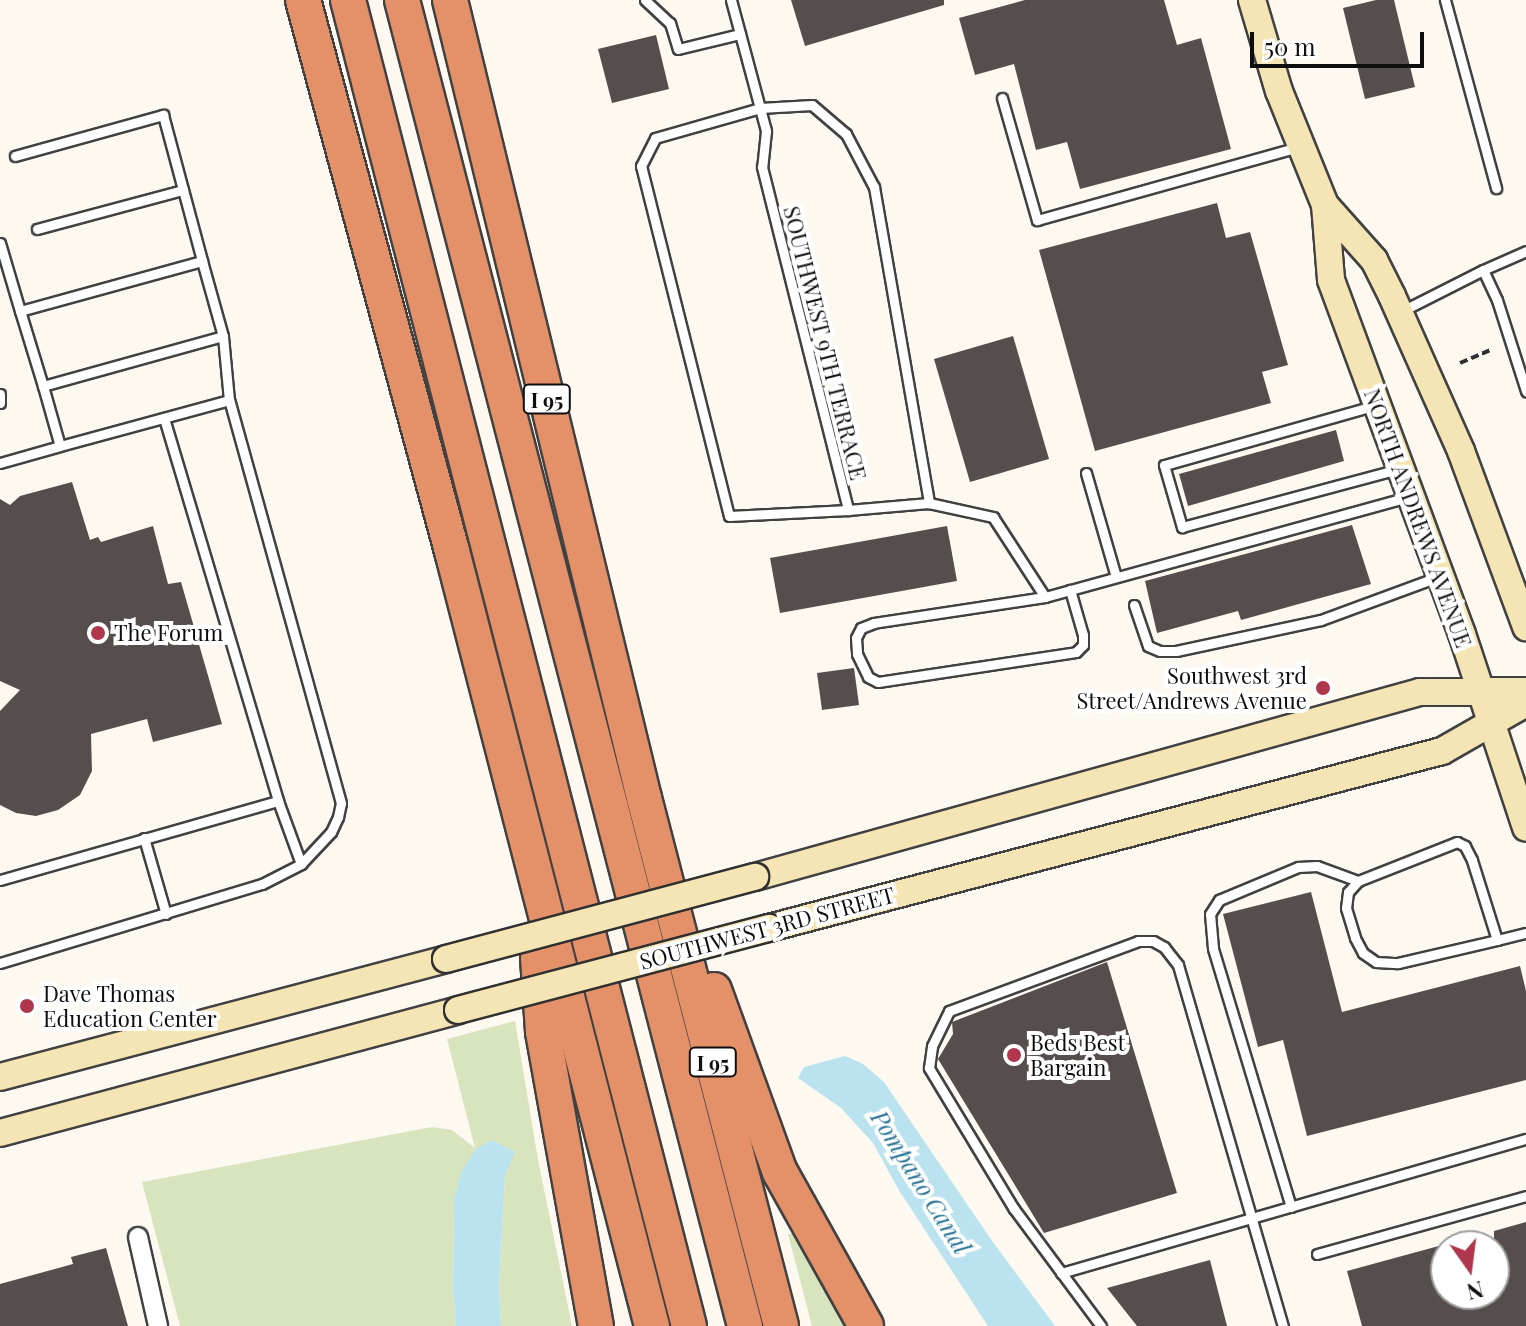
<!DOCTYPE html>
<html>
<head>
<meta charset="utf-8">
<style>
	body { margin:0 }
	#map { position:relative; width:1526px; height:1326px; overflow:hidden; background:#fdf9f1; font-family:"Playfair Display",serif }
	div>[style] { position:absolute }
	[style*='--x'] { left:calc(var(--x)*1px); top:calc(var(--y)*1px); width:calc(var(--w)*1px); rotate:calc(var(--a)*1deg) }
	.green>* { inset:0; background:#d7e4be }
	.water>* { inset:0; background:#bbe3ef }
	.building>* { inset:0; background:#564e4c }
	.path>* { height:4px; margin-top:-2px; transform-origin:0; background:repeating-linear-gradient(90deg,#303030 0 8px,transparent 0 12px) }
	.roads { filter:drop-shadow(2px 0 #414141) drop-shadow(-2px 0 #414141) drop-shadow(0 2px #414141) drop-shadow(0 -2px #414141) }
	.lane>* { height:9px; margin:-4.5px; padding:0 4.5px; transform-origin:4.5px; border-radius:4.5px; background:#fff }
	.street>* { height:18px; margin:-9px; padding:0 9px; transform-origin:9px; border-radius:9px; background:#fff }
	.secondary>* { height:26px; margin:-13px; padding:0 13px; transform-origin:13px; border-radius:13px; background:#f6e5b4 }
	.highway>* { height:34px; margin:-17px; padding:0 17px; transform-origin:17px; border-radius:17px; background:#e49069 }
	.bridges { filter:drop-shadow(2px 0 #303030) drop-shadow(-2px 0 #303030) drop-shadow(0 2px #303030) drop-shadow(0 -2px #303030) }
	.secondary-bridge>* { height:26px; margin:-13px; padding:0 13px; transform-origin:13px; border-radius:13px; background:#f6e5b4 }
	.dots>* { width:22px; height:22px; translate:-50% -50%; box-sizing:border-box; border:4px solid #fff; border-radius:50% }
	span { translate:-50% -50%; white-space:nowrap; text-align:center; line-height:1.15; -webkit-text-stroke:8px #fff; paint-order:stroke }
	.shield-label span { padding:2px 6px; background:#fff; border:2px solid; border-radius:6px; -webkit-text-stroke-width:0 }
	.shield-label { font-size:20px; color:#0e0e0e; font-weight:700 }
	.street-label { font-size:22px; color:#0e0e0e }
	.poi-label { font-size:22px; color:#0e0e0e }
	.left { translate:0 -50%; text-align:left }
	.right { translate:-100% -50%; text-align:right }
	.water-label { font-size:24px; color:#257292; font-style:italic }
	.north { position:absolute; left:1430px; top:1230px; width:80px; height:80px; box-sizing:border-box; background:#fff; border:2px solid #9f9f9f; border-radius:50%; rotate:166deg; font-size:22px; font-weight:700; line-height:32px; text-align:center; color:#0e0e0e }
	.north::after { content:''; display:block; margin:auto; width:28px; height:36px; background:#af364c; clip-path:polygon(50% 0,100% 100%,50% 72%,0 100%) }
	.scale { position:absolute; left:1250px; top:32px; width:174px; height:36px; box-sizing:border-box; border:4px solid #0e0e0e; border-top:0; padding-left:10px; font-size:24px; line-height:28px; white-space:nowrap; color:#0e0e0e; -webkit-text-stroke:6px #fff; paint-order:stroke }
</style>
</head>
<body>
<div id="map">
	<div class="green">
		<div style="clip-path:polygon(515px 1021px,538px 1160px,572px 1326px,501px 1326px,499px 1286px,505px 1175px,514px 1152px,454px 1201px,453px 1289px,456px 1326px,180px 1326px,142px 1182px,432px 1127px,452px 1130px,475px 1148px,447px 1039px)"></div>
		<div style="clip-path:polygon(794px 1233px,823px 1287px,848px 1326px,812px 1326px,788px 1234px)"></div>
	</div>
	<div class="water">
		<div style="clip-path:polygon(845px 1056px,863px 1064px,884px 1082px,990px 1238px,1055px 1326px,988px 1326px,900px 1192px,873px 1143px,841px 1108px,798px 1078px,804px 1067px)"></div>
		<div style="clip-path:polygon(492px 1140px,515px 1152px,505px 1176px,499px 1286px,501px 1326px,456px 1326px,453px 1289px,454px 1201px,461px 1172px,476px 1149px)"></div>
	</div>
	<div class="building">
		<div style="clip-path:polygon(791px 0,944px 0,944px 5px,805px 46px)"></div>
		<div style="clip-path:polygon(1025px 0,1164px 0,1177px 45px,1201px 38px,1231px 149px,1080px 189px,1067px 142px,1036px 150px,1014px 64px,975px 75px,959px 18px)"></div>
		<div style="clip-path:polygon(1376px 0,1394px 0,1415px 87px,1365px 99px,1343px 8px)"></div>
		<div style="clip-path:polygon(656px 35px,669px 89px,612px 103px,598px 49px)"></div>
		<div style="clip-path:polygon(1217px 203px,1226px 238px,1250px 232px,1288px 365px,1262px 372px,1271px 403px,1095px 451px,1039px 250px)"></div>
		<div style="clip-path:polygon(1013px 336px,1049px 459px,970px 482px,934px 359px)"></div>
		<div style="clip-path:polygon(1336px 430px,1344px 461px,1188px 506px,1179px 474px)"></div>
		<div style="clip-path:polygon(72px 482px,90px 540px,98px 537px,101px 542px,153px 526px,168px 584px,181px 582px,222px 724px,153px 742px,147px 719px,91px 734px,92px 771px,80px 795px,58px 810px,36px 816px,16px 813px,0 805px,0 711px,20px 690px,0 681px,0 499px,10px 505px,20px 496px)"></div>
		<div style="clip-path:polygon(1352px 525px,1371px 584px,1241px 620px,1238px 611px,1157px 633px,1145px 581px)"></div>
		<div style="clip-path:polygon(947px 526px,957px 581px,780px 613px,770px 558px)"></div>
		<div style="clip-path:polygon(854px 668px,859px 705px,822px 710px,817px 673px)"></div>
		<div style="clip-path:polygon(1311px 892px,1342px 1012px,1520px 966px,1526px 991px,1526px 1080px,1307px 1136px,1283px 1040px,1258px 1047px,1223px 914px)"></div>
		<div style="clip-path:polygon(1107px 962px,1177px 1193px,1044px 1233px,938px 1059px,953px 1034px,952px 1022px)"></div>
		<div style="clip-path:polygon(1526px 1222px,1526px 1326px,1362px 1326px,1347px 1271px,1446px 1244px,1446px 1294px,1494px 1294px,1494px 1231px)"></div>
		<div style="clip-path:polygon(106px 1248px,128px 1326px,0 1326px,0 1284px,73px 1264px,71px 1257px)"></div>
		<div style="clip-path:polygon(1210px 1260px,1227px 1326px,1137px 1326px,1107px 1288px)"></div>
	</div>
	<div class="path">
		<div style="--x:1460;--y:363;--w:34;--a:-23"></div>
	</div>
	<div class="roads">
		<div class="lane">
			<div style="--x:645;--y:0;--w:34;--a:43"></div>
			<div style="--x:670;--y:23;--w:27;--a:73"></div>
			<div style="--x:678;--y:49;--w:64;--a:-13.6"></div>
			<div style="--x:731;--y:0;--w:136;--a:75"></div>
			<div style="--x:766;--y:131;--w:36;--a:96"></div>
			<div style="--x:762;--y:167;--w:354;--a:75.9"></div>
			<div style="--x:848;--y:510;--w:81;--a:-4.9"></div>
			<div style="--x:929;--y:503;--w:66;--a:12.3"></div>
			<div style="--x:993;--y:517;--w:95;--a:57"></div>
			<div style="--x:1045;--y:597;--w:376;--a:-15.4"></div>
			<div style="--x:1445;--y:0;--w:195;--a:74.8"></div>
			<div style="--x:1002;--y:98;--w:127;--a:74"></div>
			<div style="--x:1037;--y:220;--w:271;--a:-15.6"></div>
			<div style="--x:15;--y:156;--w:154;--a:-15.5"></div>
			<div style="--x:163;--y:115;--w:151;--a:75"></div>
			<div style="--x:37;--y:229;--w:151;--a:-15"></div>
			<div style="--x:0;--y:243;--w:71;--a:73.6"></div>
			<div style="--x:1483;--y:270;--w:47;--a:-23.8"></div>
			<div style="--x:1400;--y:312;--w:93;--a:-26.8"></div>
			<div style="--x:1483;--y:270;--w:33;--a:65"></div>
			<div style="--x:1497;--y:300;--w:96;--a:72.3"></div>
			<div style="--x:43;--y:386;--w:78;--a:-107"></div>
			<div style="--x:20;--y:311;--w:189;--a:-15.4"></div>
			<div style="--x:202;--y:261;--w:78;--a:74.4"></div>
			<div style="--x:0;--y:394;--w:9;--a:90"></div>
			<div style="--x:1373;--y:406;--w:217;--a:164.2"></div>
			<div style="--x:1164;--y:465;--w:65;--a:73.8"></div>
			<div style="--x:1182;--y:527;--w:224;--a:-15"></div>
			<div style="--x:164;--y:418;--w:400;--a:73.4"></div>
			<div style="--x:278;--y:801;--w:67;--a:69.9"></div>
			<div style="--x:0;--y:463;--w:62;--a:-15.8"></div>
			<div style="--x:1086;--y:473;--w:108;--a:73.9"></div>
			<div style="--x:848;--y:510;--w:119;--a:177.1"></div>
			<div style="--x:729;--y:516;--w:361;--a:-104.1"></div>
			<div style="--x:641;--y:166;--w:31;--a:-63"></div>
			<div style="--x:655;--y:138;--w:109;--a:-15.9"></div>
			<div style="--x:760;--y:108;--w:52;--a:-3.3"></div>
			<div style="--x:812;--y:105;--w:45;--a:40.5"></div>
			<div style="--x:846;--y:134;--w:60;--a:62.2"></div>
			<div style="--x:874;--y:187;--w:321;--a:80.1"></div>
			<div style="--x:1045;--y:597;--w:173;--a:171.4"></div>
			<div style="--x:874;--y:623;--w:14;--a:159"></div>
			<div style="--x:861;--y:628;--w:11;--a:117"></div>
			<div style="--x:856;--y:638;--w:16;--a:86"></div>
			<div style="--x:857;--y:654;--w:25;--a:64"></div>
			<div style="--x:868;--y:677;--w:11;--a:27"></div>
			<div style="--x:878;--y:682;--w:200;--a:-8.6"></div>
			<div style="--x:1076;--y:652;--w:10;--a:-45"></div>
			<div style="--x:1083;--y:645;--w:10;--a:-90"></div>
			<div style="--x:1083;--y:635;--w:47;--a:-106.1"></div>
			<div style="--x:1134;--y:605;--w:43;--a:71.1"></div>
			<div style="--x:1148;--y:646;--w:13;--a:23"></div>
			<div style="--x:1160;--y:651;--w:16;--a:0"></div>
			<div style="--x:1176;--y:651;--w:148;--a:-12.1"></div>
			<div style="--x:1321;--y:620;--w:124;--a:-20.3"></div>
			<div style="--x:144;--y:838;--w:79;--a:73.9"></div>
			<div style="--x:0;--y:880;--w:289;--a:-15.9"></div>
			<div style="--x:1497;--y:940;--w:84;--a:-107.4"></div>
			<div style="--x:1472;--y:860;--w:16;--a:-117"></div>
			<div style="--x:1465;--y:846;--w:9;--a:-153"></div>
			<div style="--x:1457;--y:842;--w:106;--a:158.5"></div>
			<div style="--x:1358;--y:881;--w:15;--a:132"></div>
			<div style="--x:1348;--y:892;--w:16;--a:97"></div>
			<div style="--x:1346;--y:908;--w:31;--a:73"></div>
			<div style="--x:1355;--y:938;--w:17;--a:62"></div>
			<div style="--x:1363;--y:953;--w:16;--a:35"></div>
			<div style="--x:1376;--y:962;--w:22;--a:3"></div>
			<div style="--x:1398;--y:963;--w:102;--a:-13.1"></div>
			<div style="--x:1497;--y:940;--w:30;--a:-14"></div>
			<div style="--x:0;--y:963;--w:274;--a:-16.8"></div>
			<div style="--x:262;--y:884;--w:44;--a:-27.1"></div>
			<div style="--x:301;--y:864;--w:44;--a:-46.8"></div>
			<div style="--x:331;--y:832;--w:17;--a:-65"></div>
			<div style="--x:338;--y:817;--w:14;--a:-78"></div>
			<div style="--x:341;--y:803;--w:418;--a:-105.5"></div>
			<div style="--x:229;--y:400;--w:64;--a:-95.4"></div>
			<div style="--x:223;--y:336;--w:187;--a:164.5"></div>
			<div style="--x:43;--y:386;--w:62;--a:74.2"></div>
			<div style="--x:60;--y:446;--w:175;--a:-15.2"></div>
			<div style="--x:1291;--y:1207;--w:270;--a:-106.8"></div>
			<div style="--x:1213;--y:948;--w:34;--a:-95"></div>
			<div style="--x:1210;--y:914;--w:17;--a:-57"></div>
			<div style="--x:1219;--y:900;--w:86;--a:-22.7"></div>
			<div style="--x:1298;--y:867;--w:19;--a:-3"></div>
			<div style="--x:1317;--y:866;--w:44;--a:20.1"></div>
			<div style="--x:1317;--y:1254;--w:217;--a:-15.5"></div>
			<div style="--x:1061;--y:1273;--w:484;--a:-16.1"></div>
			<div style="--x:1101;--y:1326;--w:146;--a:-126.6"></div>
			<div style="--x:1014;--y:1209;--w:165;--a:-121.1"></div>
			<div style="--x:929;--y:1068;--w:22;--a:-82"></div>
			<div style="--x:932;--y:1046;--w:39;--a:-64"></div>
			<div style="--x:949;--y:1011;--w:202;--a:-20.3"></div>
			<div style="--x:1138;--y:941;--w:15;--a:0"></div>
			<div style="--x:1153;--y:941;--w:13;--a:29"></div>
			<div style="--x:1164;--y:947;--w:23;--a:52"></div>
			<div style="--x:1178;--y:965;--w:376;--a:73.8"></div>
		</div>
		<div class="street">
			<div style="--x:138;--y:1237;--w:91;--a:77.3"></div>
		</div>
		<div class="secondary">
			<div style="--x:1252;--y:0;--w:95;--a:73.5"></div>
			<div style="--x:1279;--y:91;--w:123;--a:68"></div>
			<div style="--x:1325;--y:205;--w:75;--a:85.4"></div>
			<div style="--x:1331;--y:280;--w:377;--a:69.7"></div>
			<div style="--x:1462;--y:634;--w:204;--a:71.7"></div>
			<div style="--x:1325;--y:205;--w:74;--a:48.3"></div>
			<div style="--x:1374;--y:260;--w:40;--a:63.4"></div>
			<div style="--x:1392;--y:296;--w:170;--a:66"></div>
			<div style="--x:1461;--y:451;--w:188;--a:69.7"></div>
			<div style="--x:755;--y:877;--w:690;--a:-15.55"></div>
			<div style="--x:1420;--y:692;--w:106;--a:-0.5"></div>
			<div style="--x:769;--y:928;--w:696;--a:-14.74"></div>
			<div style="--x:1442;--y:751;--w:97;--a:-29.7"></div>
			<div style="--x:0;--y:1077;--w:461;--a:-14.8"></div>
			<div style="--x:0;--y:1133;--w:474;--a:-15"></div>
		</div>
		<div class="highway">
			<div style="--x:303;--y:0;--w:571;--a:74.87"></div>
			<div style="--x:452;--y:551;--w:800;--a:75.53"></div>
			<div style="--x:348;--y:0;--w:1369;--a:75.58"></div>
			<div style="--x:402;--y:0;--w:1370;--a:75.5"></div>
			<div style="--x:450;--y:0;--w:821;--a:76.34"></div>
			<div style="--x:644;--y:798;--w:545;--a:75.45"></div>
			<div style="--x:538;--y:958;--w:74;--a:86.1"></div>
			<div style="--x:543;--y:1032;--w:299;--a:79.8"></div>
			<div style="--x:714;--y:990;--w:194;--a:70.1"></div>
			<div style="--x:780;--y:1172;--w:176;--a:60.8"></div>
		</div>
	</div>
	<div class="bridges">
		<div class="secondary-bridge">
			<div style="--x:446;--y:959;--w:320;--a:-14.9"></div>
			<div style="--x:458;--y:1010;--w:322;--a:-14.8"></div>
		</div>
	</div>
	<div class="dots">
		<div style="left:98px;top:633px;background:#af364c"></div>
		<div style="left:1323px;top:688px;background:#af364c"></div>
		<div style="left:27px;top:1006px;background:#af364c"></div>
		<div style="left:1014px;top:1055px;background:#af364c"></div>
	</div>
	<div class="shield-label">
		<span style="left:547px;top:399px">I 95</span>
		<span style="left:713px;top:1062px">I 95</span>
	</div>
	<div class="street-label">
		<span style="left:825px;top:343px;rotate:76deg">SOUTHWEST 9TH TERRACE</span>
		<span style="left:1418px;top:518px;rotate:70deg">NORTH ANDREWS AVENUE</span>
		<span style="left:767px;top:928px;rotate:-15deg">SOUTHWEST 3RD STREET</span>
	</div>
	<div class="poi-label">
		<span class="left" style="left:114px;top:633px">The Forum</span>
		<span class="right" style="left:1307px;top:688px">Southwest 3rd<br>Street/Andrews Avenue</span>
		<span class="left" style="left:43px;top:1006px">Dave Thomas<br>Education Center</span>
		<span class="left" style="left:1030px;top:1055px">Beds Best<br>Bargain</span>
	</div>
	<div class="water-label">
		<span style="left:921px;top:1182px;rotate:58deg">Pompano Canal</span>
	</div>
	<div class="north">N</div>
	<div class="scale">50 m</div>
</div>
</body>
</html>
